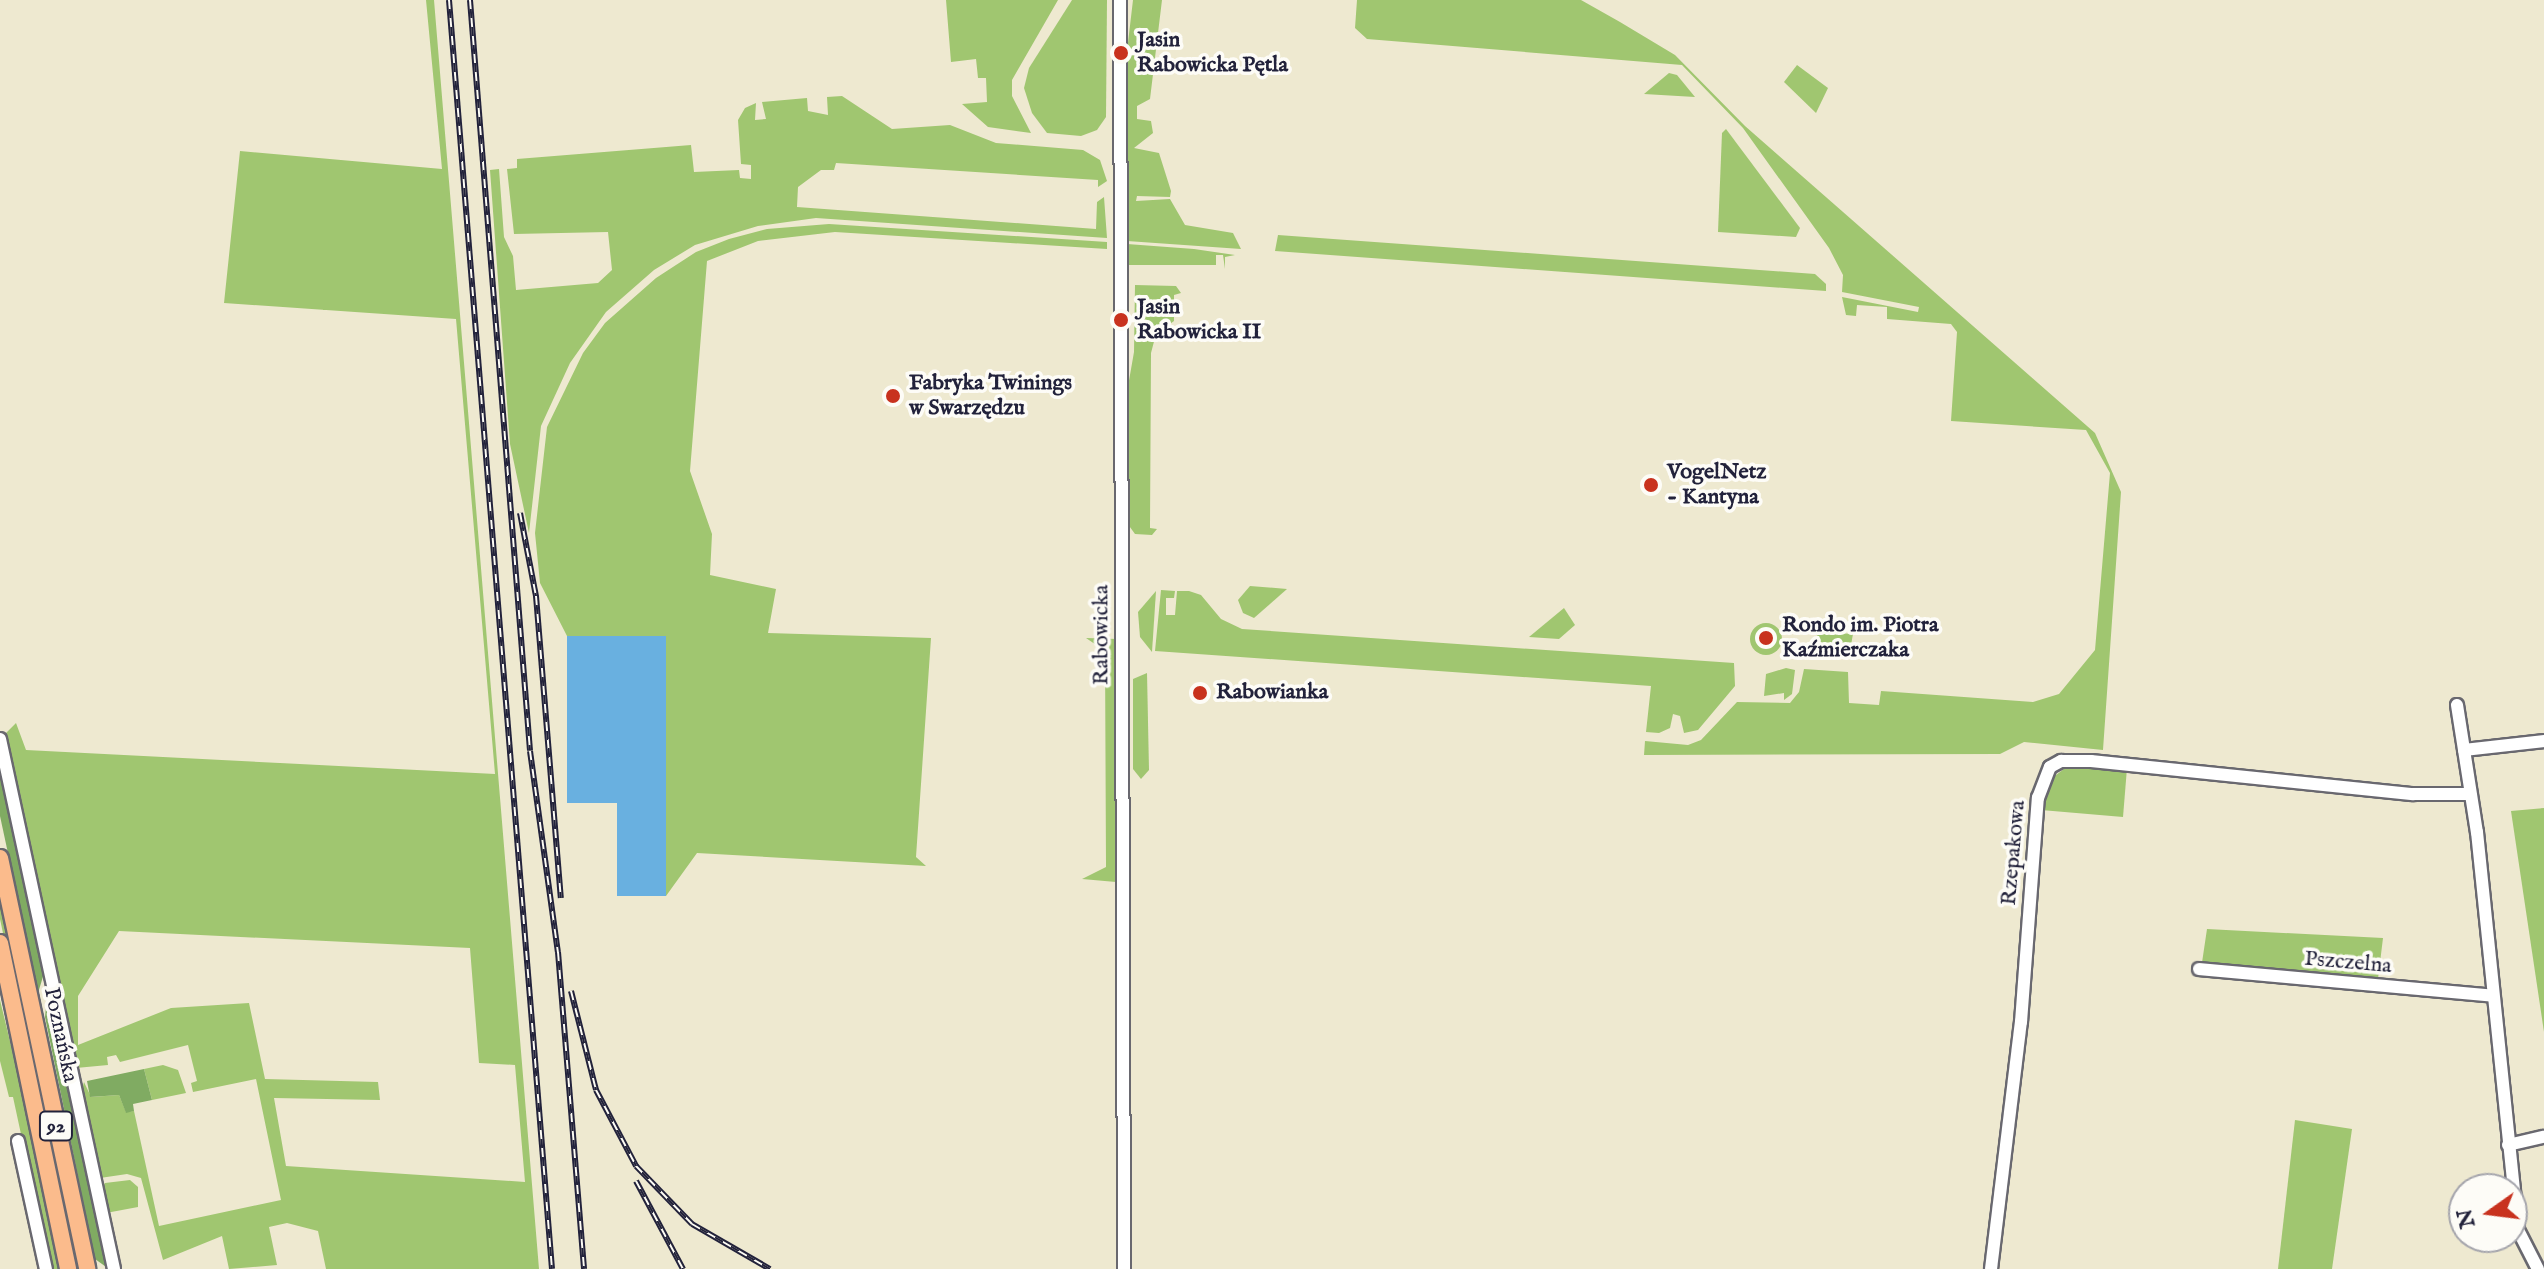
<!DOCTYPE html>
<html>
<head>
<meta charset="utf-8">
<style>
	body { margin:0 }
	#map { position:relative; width:2544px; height:1269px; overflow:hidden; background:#eee9d0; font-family:"IM FELL English",serif }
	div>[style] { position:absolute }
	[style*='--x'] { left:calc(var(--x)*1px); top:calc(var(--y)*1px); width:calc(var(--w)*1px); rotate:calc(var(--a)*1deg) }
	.green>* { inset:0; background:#a0c670 }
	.round { border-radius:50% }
	.forest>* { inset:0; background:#80ab62 }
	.water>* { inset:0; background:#69b0e0 }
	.roads { filter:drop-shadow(2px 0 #69686f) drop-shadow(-2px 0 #69686f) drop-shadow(0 2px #69686f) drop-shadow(0 -2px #69686f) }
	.minor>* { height:12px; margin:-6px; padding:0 6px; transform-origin:6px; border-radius:6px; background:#fff }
	.major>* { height:16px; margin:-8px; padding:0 8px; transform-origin:8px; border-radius:8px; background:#fbbb8c }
	.rail>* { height:6px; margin-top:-3px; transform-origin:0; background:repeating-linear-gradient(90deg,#fdfcf7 0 9px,#22223b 0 18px); box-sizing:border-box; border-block:2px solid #22223b }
	.dots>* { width:22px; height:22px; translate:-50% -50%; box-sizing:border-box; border:4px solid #fdfcf7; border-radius:50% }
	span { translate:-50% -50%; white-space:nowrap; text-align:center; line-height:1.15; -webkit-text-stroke:7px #fdfcf7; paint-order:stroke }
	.shield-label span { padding:2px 6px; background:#fdfcf7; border:2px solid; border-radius:6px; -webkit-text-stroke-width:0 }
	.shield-label { font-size:20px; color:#22223b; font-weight:700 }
	.poi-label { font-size:22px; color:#22223b; font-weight:700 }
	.left { translate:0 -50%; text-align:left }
	.street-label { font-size:22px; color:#22223b }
	.north { position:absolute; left:2448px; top:1173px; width:80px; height:80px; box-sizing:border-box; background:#fdfcf7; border:2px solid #a5a5ac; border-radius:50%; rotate:256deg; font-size:22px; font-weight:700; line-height:32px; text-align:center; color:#22223b }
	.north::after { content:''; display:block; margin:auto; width:28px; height:36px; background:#c8321e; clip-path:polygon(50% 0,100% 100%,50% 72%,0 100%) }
</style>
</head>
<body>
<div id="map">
	<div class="green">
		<div style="clip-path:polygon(evenodd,426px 0,434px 0,539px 1269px,326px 1269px,318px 1231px,287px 1223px,269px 1227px,277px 1265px,229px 1269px,222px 1236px,163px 1260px,141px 1178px,127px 1174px,100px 1178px,81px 1094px,84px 1082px,91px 1097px,119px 1095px,126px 1112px,134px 1111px,159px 1226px,281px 1200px,256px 1079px,193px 1092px,191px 1083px,197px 1081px,188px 1045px,120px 1062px,116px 1055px,107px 1057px,108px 1065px,76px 1068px,3px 736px,16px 723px,26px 750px,495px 774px,456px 319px,224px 303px,240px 151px,442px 169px,426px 0,119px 931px,470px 948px,479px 1063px,515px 1065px,525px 1182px,286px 1166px,274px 1098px,380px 1100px,378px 1082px,265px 1079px,249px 1003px,171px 1008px,78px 1045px,78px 996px,119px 931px)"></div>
		<div style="clip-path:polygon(946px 0,1058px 0,1012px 80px,1012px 96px,1031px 133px,988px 127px,962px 104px,987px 102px,986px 78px,978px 78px,976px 59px,951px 62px)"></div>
		<div style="clip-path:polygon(1072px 0,1107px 0,1106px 117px,1097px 130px,1081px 136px,1047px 133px,1032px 113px,1024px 88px,1029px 68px)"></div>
		<div style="clip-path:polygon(1133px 0,1162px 0,1150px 99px,1137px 106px,1137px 119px,1151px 121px,1153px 133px,1134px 148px,1159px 153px,1171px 191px,1170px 197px,1137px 196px,1136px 201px,1170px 199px,1185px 225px,1233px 233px,1241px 249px,1127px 241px,1127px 51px)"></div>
		<div style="clip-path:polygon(1357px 0,1581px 0,1620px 22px,1675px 55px,1745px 126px,2095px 433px,2121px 492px,2103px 750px,2024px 742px,2000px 754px,1644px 755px,1645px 741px,1688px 745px,1701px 740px,1737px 702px,1790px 703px,1799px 692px,1804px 669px,1848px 672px,1849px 703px,1879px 705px,1881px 691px,2033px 702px,2059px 694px,2095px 650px,2110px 473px,2086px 430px,1951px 421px,1957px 332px,1951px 324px,1887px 319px,1887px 307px,1857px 305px,1856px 316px,1846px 315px,1842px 297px,1918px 312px,1919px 307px,1842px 292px,1843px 275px,1829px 248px,1743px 128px,1682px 65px,1367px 39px,1355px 28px)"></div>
		<div style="clip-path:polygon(1797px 65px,1828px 88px,1816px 113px,1784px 82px)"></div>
		<div style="clip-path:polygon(1669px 73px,1677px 75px,1695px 97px,1644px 94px)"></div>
		<div style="clip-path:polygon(842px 96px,892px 129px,950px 125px,996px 143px,1083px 150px,1100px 160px,1107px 181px,1098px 187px,1098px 180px,836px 163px,834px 170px,821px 170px,798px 187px,797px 207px,1096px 229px,1097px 202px,1104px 197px,1107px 238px,816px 218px,758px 226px,695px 245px,654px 270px,606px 312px,570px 363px,541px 426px,529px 533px,510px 444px,490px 170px,499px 169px,504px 237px,513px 256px,516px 290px,598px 283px,612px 270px,608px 232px,514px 234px,507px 169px,517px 168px,517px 159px,691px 145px,694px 172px,739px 170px,740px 178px,751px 179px,751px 165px,741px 164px,738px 120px,745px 108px,756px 103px,755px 120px,766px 119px,762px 102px,807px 98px,808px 111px,828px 115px,827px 97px)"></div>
		<div style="clip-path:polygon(1726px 129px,1800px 228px,1796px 237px,1718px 232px,1722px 133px)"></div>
		<div style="clip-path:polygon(829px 224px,1107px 242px,1107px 249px,835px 232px,758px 241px,707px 261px,690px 471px,712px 534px,710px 575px,776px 589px,768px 633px,931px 638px,916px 857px,926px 866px,697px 853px,666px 896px,666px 637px,567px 636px,540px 583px,535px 533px,547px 427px,583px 353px,605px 323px,656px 278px,696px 252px,729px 239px,767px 229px)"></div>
		<div style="clip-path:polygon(1278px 235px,1815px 274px,1826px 284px,1826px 291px,1275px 251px)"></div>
		<div style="clip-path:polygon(1127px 244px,1194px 249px,1235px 255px,1225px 257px,1225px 269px,1223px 255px,1216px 255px,1216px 265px,1129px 265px)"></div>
		<div style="clip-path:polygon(1135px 285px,1176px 286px,1181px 293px,1174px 295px,1174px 321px,1156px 334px,1151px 353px,1150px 528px,1157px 529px,1152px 535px,1135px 534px,1127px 523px,1127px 392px,1134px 352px)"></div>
		<div style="clip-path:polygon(1250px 586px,1287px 589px,1254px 618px,1243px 613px,1238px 600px)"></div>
		<div style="clip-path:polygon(1161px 590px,1175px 591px,1174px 598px,1166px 598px,1166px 615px,1175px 615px,1177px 591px,1189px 591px,1201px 595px,1221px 619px,1242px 629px,1734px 663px,1735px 686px,1698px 730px,1684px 733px,1680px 716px,1673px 714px,1670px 728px,1659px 733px,1646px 732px,1651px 686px,1155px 651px)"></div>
		<div style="clip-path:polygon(1156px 591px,1152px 652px,1140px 637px,1138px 612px)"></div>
		<div style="clip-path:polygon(1564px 608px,1575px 625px,1559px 639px,1529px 637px)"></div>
		<div class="round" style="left:1750px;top:623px;width:32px;height:32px"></div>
		<div style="clip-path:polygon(1822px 632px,1853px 634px,1851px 645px,1838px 655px,1822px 652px,1814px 638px)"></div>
		<div style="clip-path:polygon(1086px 638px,1117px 639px,1116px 882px,1082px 879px,1106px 867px,1105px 651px)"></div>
		<div style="clip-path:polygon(1786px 668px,1795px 670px,1792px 694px,1784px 700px,1784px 693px,1764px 696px,1766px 674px)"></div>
		<div style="clip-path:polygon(1147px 673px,1149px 770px,1141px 779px,1133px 769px,1133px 679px)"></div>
		<div style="clip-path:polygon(2068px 766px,2127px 768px,2123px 817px,2041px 810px,2044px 784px)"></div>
		<div style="clip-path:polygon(2544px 808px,2544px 1032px,2511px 811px)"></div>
		<div style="clip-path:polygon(0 882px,81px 1269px,44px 1127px,0 919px)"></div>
		<div style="clip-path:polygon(2207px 929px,2383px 938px,2378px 979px,2383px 989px,2200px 976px)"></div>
		<div style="clip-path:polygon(0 1000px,43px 1177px,62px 1269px,50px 1269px,13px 1097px,9px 1097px,0 1061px)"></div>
		<div style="clip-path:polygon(163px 1065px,178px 1070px,186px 1093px,152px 1100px,144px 1069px)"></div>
		<div style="clip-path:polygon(2295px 1120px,2352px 1129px,2332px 1269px,2278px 1269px)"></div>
		<div style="clip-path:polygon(130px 1180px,138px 1187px,138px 1207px,106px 1213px,101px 1189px,105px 1183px)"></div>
	</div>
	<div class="forest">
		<div style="clip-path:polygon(0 765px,45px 970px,38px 993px,0 816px)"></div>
		<div style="clip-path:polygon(48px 988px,109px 1269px,95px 1259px,45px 1017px)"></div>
		<div style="clip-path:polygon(144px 1069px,152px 1100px,133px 1104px,134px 1111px,126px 1113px,119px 1095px,90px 1097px,87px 1081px)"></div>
	</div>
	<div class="water">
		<div style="clip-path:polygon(567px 636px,666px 636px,666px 896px,617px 896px,617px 803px,567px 803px)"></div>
	</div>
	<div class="roads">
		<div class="minor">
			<div style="--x:1120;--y:0;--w:1269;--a:89.82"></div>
			<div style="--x:2457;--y:705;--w:129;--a:81.1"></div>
			<div style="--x:2477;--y:832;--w:400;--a:84.1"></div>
			<div style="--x:2518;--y:1230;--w:44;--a:62.9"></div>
			<div style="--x:0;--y:739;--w:542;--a:77.86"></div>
			<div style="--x:2464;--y:750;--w:81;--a:-6.4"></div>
			<div style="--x:2199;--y:969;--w:295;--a:5.2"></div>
			<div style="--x:18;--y:1141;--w:131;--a:77.7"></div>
			<div style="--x:2508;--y:1145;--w:37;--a:-13"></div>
			<div style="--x:1991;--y:1269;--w:249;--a:-83.1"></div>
			<div style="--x:2021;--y:1022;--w:225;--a:-85.7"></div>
			<div style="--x:2038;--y:798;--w:33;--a:-69"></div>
			<div style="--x:2050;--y:767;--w:13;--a:-29"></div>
			<div style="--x:2061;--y:761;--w:30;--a:0"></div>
			<div style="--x:2091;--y:761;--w:324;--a:5.9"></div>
			<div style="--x:2413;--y:794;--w:55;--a:0"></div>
		</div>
		<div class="major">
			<div style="--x:0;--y:858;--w:420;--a:78"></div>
			<div style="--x:0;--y:943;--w:333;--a:78.2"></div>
		</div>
	</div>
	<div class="rail">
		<div style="--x:449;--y:0;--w:1273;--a:85.36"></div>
		<div style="--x:470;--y:0;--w:753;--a:85.43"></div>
		<div style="--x:530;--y:751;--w:203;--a:82.1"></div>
		<div style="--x:558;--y:952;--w:318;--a:85.3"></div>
		<div style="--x:520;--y:513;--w:85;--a:79.1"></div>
		<div style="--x:536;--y:596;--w:303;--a:85.3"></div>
		<div style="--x:571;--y:991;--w:102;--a:75.8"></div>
		<div style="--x:596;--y:1090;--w:86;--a:62.2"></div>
		<div style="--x:636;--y:1166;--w:81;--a:46"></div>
		<div style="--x:692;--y:1224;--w:90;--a:30"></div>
		<div style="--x:636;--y:1181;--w:100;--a:61.9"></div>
	</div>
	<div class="dots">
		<div style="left:1121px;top:53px;background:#c8321e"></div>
		<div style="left:1121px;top:320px;background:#c8321e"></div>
		<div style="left:893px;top:396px;background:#c8321e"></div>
		<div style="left:1651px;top:485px;background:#c8321e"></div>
		<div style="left:1766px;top:638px;background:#c8321e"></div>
		<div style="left:1200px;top:693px;background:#c8321e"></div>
	</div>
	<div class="shield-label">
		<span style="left:56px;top:1126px">92</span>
	</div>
	<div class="poi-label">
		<span class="left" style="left:1137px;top:53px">Jasin<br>Rabowicka Pętla</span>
		<span class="left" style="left:1137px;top:320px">Jasin<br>Rabowicka II</span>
		<span class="left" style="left:909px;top:396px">Fabryka Twinings<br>w Swarzędzu</span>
		<span class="left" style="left:1667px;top:485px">VogelNetz<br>- Kantyna</span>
		<span class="left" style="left:1782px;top:638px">Rondo im. Piotra<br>Kaźmierczaka</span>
		<span class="left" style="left:1216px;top:693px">Rabowianka</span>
	</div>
	<div class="street-label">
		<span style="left:1102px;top:635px;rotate:-90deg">Rabowicka</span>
		<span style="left:2014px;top:853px;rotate:-85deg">Rzepakowa</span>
		<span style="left:2348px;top:963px;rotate:5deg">Pszczelna</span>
		<span style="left:60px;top:1035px;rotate:78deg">Poznańska</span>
	</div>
	<div class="north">N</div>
</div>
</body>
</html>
